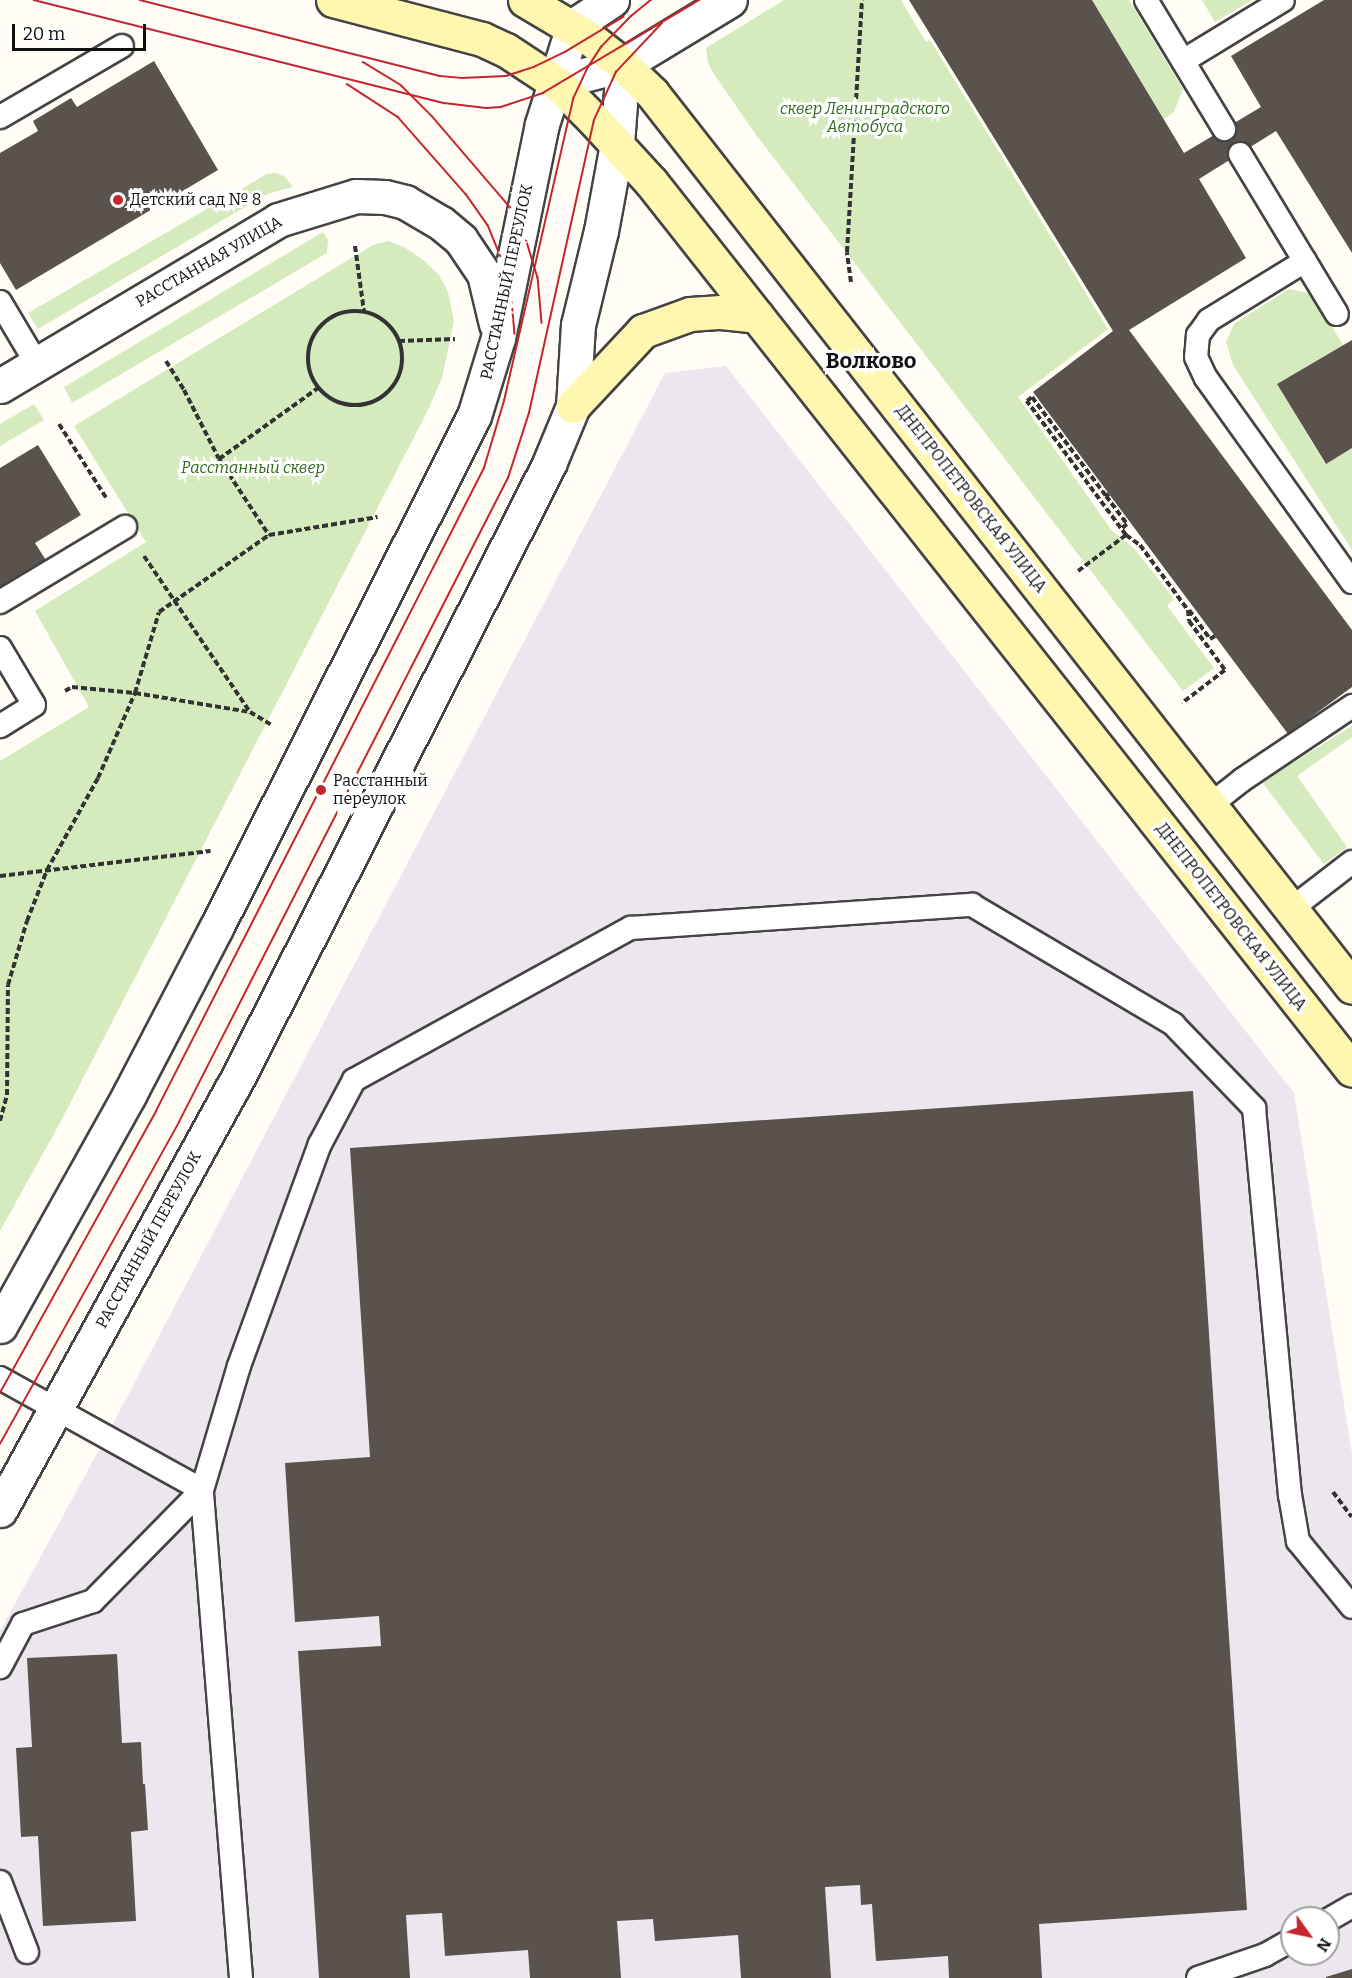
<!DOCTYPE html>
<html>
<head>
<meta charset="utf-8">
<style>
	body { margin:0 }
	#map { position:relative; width:1352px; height:1978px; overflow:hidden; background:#fffdf5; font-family:Bitter,serif }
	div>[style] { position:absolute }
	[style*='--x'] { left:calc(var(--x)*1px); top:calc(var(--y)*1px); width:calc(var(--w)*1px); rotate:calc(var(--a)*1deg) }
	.industrial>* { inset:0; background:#eee6ef }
	.green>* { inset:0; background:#d5ebbd }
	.building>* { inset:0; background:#5a524d }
	.path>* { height:4px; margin-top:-2px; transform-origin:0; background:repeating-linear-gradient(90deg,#333 0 6px,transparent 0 9px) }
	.path>.ring { margin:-2px; padding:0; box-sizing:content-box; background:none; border:4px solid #333; border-radius:50% }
	.roads { filter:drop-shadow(2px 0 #444) drop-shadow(-2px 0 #444) drop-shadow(0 2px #444) drop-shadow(0 -2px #444) }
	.service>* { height:22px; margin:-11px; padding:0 11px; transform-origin:11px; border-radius:11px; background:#fff }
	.minor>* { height:33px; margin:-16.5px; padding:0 16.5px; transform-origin:16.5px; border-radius:16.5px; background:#fff }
	.tertiary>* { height:33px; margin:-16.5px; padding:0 16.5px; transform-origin:16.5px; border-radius:16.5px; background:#fff }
	.secondary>* { height:33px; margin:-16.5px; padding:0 16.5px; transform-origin:16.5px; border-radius:16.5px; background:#fff6b0 }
	.tram>* { height:1.5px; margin:-0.75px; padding:0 0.75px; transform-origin:0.75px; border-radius:0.75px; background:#c4262e }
	.dots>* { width:16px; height:16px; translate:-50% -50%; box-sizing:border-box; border:3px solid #fff; border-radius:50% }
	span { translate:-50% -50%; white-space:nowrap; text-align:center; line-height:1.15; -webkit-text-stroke:6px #fff; paint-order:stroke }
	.park-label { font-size:16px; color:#2f6b1f; font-style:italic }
	.poi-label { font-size:16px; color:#111 }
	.left { translate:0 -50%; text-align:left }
	.street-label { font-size:16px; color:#111 }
	.district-label { font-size:22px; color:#111; font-weight:700 }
	.north { position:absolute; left:1280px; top:1906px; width:60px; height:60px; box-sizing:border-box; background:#fff; border:2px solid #a0a0a0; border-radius:50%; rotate:123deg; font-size:16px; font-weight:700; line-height:24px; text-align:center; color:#111 }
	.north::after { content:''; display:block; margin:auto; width:21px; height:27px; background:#c4262e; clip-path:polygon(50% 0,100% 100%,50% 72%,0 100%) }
	.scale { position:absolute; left:12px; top:24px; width:134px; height:27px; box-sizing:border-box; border:3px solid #111; border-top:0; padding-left:8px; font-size:18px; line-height:21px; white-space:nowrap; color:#111; -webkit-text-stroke:4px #fff; paint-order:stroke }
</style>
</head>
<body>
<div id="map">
	<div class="industrial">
		<div style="clip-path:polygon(evenodd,726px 366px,1294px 1093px,1352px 1454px,1352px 1978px,0 1978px,0 1631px,106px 1437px,665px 373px,726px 366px,1292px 1918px,1328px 1918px,1328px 1954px,1292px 1954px,1292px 1918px)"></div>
	</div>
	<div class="green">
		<div style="clip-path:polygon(784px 0,901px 0,926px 42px,930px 40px,1108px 329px,1018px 397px,1112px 531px,1134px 548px,1174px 599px,1167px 606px,1214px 668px,1183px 691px,754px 132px,714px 74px,708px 63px,706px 48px)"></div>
		<div style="clip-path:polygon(1092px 0,1129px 0,1183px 89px,1174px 112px,1164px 119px)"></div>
		<div style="clip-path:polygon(1202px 0,1252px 0,1215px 22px)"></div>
		<div style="clip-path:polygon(275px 173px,284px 176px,293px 187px,267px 194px,38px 329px,28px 313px,267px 174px)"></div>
		<div style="clip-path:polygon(323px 232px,328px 240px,327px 253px,72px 403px,64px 387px)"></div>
		<div style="clip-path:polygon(388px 241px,404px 247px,423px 260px,439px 275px,448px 292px,454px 321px,442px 378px,428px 410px,61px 1121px,0 1231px,0 761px,89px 707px,35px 611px,146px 542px,74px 426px,373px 245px)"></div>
		<div style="clip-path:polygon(1289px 289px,1312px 294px,1343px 345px,1277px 384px,1325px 464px,1352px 448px,1352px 550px,1233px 365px,1226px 342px,1234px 324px)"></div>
		<div style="clip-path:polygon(34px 404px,44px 420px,0 446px,0 424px)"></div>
		<div style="clip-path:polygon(1352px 726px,1352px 737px,1297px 776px,1347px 847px,1324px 864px,1262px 782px)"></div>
	</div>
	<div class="building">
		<div style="clip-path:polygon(909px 0,1092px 0,1184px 153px,1261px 107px,1231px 56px,1324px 0,1352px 0,1352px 253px,1276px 131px,1199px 179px,1246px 258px,1129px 330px,1352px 630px,1352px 687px,1288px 734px,1033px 392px,1113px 331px)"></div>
		<div style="clip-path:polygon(154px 61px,218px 170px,16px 290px,0 263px,0 153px,38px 131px,33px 121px,71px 98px,77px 107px)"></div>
		<div style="clip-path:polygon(1352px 340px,1352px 448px,1326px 464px,1277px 384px)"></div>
		<div style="clip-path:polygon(38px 445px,81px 515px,35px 543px,49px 565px,0 594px,0 468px)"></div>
		<div style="clip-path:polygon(1193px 1091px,1247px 1910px,1039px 1924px,1042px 1978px,949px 1978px,948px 1956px,876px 1961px,872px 1904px,861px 1905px,860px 1885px,825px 1887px,831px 1978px,741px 1978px,738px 1935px,655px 1941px,653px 1919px,617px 1921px,621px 1978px,530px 1978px,528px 1950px,445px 1956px,442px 1913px,406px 1915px,410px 1978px,319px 1978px,298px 1651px,381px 1646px,379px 1616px,295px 1622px,285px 1463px,370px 1457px,350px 1148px)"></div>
		<div style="clip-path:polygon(117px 1654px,122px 1743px,141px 1742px,143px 1784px,145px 1784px,148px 1830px,131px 1832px,136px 1921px,43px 1926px,38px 1836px,21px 1837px,16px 1748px,32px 1747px,27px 1658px)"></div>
		<div style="clip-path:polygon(1352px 1969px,1352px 1978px,1326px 1978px,1326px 1977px)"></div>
	</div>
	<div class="path">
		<div style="--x:355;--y:246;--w:67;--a:82.2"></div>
		<div style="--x:851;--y:282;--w:30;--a:-98"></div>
		<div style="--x:847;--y:252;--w:252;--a:-86.6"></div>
		<div class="ring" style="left:308px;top:311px;width:90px;height:90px"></div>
		<div style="--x:399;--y:341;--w:56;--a:-2"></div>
		<div style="--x:166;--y:361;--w:34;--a:58"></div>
		<div style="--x:184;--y:390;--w:77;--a:63.1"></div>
		<div style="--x:219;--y:459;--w:91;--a:56.7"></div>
		<div style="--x:59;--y:424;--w:89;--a:57.4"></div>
		<div style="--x:219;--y:459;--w:122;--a:-35.6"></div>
		<div style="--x:1109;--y:494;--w:4;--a:146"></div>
		<div style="--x:1106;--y:496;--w:35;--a:53"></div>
		<div style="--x:1127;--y:524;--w:8;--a:140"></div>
		<div style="--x:1126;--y:535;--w:17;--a:36"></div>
		<div style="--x:1140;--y:545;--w:81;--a:53.6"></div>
		<div style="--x:1188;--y:610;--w:11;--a:85"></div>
		<div style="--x:1189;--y:621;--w:61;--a:53.7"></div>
		<div style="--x:1225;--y:670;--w:54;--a:142.5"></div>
		<div style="--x:144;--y:556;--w:189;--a:55.8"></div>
		<div style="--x:250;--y:712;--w:26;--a:31"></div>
		<div style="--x:1078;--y:571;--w:60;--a:-36.9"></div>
		<div style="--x:1126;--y:535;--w:167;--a:-126.5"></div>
		<div style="--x:1027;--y:401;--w:6;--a:-39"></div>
		<div style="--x:1032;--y:397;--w:124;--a:53.2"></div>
		<div style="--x:1189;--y:610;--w:36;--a:54"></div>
		<div style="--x:1210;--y:639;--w:6;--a:-31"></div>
		<div style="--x:65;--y:691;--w:8;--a:-30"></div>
		<div style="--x:72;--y:687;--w:63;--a:5.4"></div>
		<div style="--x:135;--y:693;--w:117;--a:9.4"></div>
		<div style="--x:0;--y:876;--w:212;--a:-6.8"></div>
		<div style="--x:0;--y:1121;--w:27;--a:-75"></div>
		<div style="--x:7;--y:1095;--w:110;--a:-89.5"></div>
		<div style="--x:8;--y:985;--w:67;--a:-73.5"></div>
		<div style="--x:27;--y:921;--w:55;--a:-68.6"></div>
		<div style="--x:47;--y:870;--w:105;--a:-61"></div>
		<div style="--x:98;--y:778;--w:93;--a:-66.5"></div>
		<div style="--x:135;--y:693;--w:84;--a:-73.5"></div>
		<div style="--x:159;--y:612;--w:134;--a:-35"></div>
		<div style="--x:269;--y:535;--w:110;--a:-9.4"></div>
		<div style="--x:1333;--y:1492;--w:31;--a:53"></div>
	</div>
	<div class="roads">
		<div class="service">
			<div style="--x:1146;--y:0;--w:151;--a:58.8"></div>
			<div style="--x:1183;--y:61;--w:117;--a:-31.4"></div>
			<div style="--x:0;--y:117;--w:141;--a:-30.2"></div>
			<div style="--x:1240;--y:154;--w:187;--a:58.8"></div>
			<div style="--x:1305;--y:261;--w:113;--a:148.4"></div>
			<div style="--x:1209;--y:320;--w:19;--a:126"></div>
			<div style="--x:1198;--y:335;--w:22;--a:95"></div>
			<div style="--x:1196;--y:357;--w:23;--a:65"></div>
			<div style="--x:1206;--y:378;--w:251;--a:54.4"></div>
			<div style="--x:0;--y:302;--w:72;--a:59.2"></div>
			<div style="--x:0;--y:602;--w:146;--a:-31"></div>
			<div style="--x:0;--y:648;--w:66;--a:59.2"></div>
			<div style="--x:34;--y:705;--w:40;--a:148"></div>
			<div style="--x:1209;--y:806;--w:42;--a:-38.2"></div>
			<div style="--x:1242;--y:780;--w:133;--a:-33.9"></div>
			<div style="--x:1291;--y:909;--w:77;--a:-37.6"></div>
			<div style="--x:0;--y:1378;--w:231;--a:29"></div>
			<div style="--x:202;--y:1490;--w:156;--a:134.5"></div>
			<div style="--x:93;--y:1601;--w:74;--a:161.8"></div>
			<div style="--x:23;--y:1624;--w:49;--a:118.1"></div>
			<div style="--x:0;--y:1882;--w:75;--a:68.9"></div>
			<div style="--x:1328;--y:1920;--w:28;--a:-30"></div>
			<div style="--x:241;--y:1978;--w:490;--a:-94.6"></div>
			<div style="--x:202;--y:1490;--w:129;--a:-73.4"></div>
			<div style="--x:239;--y:1366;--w:236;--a:-70"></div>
			<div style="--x:320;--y:1144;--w:72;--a:-62"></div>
			<div style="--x:354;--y:1080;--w:316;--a:-28.8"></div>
			<div style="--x:631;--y:928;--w:342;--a:-3.9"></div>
			<div style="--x:972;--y:905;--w:234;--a:30.6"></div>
			<div style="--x:1173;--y:1024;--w:117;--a:46"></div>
			<div style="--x:1254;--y:1108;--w:389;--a:84.7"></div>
			<div style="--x:1290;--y:1495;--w:47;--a:80.1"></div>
			<div style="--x:1298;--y:1541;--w:85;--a:50.7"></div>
			<div style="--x:1198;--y:1978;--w:71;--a:-18.9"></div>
			<div style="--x:1265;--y:1955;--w:31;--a:-29"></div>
		</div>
		<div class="minor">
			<div style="--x:556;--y:82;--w:69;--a:-14.2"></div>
			<div style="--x:623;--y:65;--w:125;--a:-31.3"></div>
			<div style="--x:0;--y:386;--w:324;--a:-30.8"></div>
			<div style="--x:278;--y:220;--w:82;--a:-17.1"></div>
			<div style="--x:356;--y:196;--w:29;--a:2"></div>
			<div style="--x:385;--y:197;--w:21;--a:14"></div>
			<div style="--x:405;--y:202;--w:42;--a:30.3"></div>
			<div style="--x:441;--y:223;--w:26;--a:40"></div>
			<div style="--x:461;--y:240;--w:41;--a:55.9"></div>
			<div style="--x:484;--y:274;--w:51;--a:76.5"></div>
			<div style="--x:0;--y:1326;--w:265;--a:-60.8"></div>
			<div style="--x:129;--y:1095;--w:188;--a:-62.5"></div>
			<div style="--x:216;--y:928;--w:573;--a:-63.26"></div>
			<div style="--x:474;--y:416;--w:82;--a:-72.9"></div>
			<div style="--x:498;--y:338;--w:218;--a:-78.4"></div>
			<div style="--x:542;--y:124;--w:103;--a:-72.4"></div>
			<div style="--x:0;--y:1510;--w:483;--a:-61.2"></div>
			<div style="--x:233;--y:1087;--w:699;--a:-63.1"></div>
			<div style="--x:549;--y:464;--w:63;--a:-67.5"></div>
			<div style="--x:573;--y:406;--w:81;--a:-86.5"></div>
			<div style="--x:578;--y:325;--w:97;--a:-76.3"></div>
			<div style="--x:601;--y:231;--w:88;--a:-79.6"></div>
			<div style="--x:617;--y:144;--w:79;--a:-85.7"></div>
		</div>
		<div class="tertiary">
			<div style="--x:573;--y:26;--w:47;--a:-33.7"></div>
		</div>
		<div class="secondary">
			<div style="--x:333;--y:0;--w:154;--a:14.7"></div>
			<div style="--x:482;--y:39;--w:26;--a:25"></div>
			<div style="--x:506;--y:50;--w:64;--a:33.4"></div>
			<div style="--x:559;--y:85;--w:49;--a:45"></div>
			<div style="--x:594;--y:120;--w:84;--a:47.4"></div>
			<div style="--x:651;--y:182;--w:1131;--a:51.71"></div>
			<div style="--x:525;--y:0;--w:74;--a:30.7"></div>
			<div style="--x:589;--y:38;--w:42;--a:38.2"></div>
			<div style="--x:622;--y:64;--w:42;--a:44"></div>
			<div style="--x:652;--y:93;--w:1135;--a:51.94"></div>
			<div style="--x:573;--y:406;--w:103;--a:-47"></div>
			<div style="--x:643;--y:331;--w:50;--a:-19.9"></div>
			<div style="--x:690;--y:314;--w:31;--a:-4"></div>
			<div style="--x:721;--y:312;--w:36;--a:6"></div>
		</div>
	</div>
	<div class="tram">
		<div style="--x:34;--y:0;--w:423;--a:14.1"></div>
		<div style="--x:444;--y:103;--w:42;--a:6.8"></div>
		<div style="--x:486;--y:108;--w:15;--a:-4"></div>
		<div style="--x:501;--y:107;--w:44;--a:-18.4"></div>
		<div style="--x:543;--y:93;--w:182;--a:-30.8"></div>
		<div style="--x:140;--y:0;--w:309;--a:14.2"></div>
		<div style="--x:440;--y:76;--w:21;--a:5"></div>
		<div style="--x:461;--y:78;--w:45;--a:-2.5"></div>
		<div style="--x:506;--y:76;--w:29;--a:-18"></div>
		<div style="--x:534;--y:67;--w:34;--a:-26"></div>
		<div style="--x:565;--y:52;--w:68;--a:-31.1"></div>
		<div style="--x:363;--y:62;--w:44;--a:31.2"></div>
		<div style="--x:401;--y:85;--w:44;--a:45"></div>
		<div style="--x:432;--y:116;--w:120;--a:49.4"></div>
		<div style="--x:510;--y:207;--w:39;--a:64"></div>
		<div style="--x:527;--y:242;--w:37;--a:73"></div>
		<div style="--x:538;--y:277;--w:46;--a:85"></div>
		<div style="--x:347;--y:84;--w:61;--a:32.9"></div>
		<div style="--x:398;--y:117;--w:103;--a:48.6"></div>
		<div style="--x:466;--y:194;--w:38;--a:55"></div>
		<div style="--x:488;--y:225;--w:58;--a:67.8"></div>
		<div style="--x:510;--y:279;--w:55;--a:84.8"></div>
		<div style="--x:0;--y:1393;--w:322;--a:-61"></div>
		<div style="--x:156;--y:1111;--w:722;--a:-62.97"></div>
		<div style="--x:484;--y:468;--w:70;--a:-73.4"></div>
		<div style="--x:504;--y:401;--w:310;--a:-77.1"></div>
		<div style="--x:573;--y:99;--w:35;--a:-65"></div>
		<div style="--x:588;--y:67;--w:24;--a:-57"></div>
		<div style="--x:601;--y:47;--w:43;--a:-45.9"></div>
		<div style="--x:631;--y:16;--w:26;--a:-39"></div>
		<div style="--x:0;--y:1444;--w:368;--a:-60.9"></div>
		<div style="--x:179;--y:1122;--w:723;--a:-62.94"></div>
		<div style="--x:508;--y:478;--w:68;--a:-72.1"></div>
		<div style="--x:529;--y:413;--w:300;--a:-77.5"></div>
		<div style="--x:594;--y:120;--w:53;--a:-65.4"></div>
		<div style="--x:616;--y:72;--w:67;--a:-46.8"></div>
	</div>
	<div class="dots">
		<div style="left:118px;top:200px;background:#c4262e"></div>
		<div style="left:321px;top:790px;background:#c4262e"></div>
	</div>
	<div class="park-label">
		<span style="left:865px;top:118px">сквер Ленинградского<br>Автобуса</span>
		<span style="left:253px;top:468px">Расстанный сквер</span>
	</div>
	<div class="poi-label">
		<span class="left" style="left:130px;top:200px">Детский сад № 8</span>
		<span class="left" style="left:333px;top:790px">Расстанный<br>переулок</span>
	</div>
	<div class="street-label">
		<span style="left:209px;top:262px;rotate:-30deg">РАССТАННАЯ УЛИЦА</span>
		<span style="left:507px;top:282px;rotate:-78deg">РАССТАННЫЙ ПЕРЕУЛОК</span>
		<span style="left:971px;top:499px;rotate:52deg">ДНЕПРОПЕТРОВСКАЯ УЛИЦА</span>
		<span style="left:1231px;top:917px;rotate:52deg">ДНЕПРОПЕТРОВСКАЯ УЛИЦА</span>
		<span style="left:149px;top:1240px;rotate:-61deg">РАССТАННЫЙ ПЕРЕУЛОК</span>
	</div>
	<div class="district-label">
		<span style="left:871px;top:361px">Волково</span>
	</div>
	<div class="north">N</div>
	<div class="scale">20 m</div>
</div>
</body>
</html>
